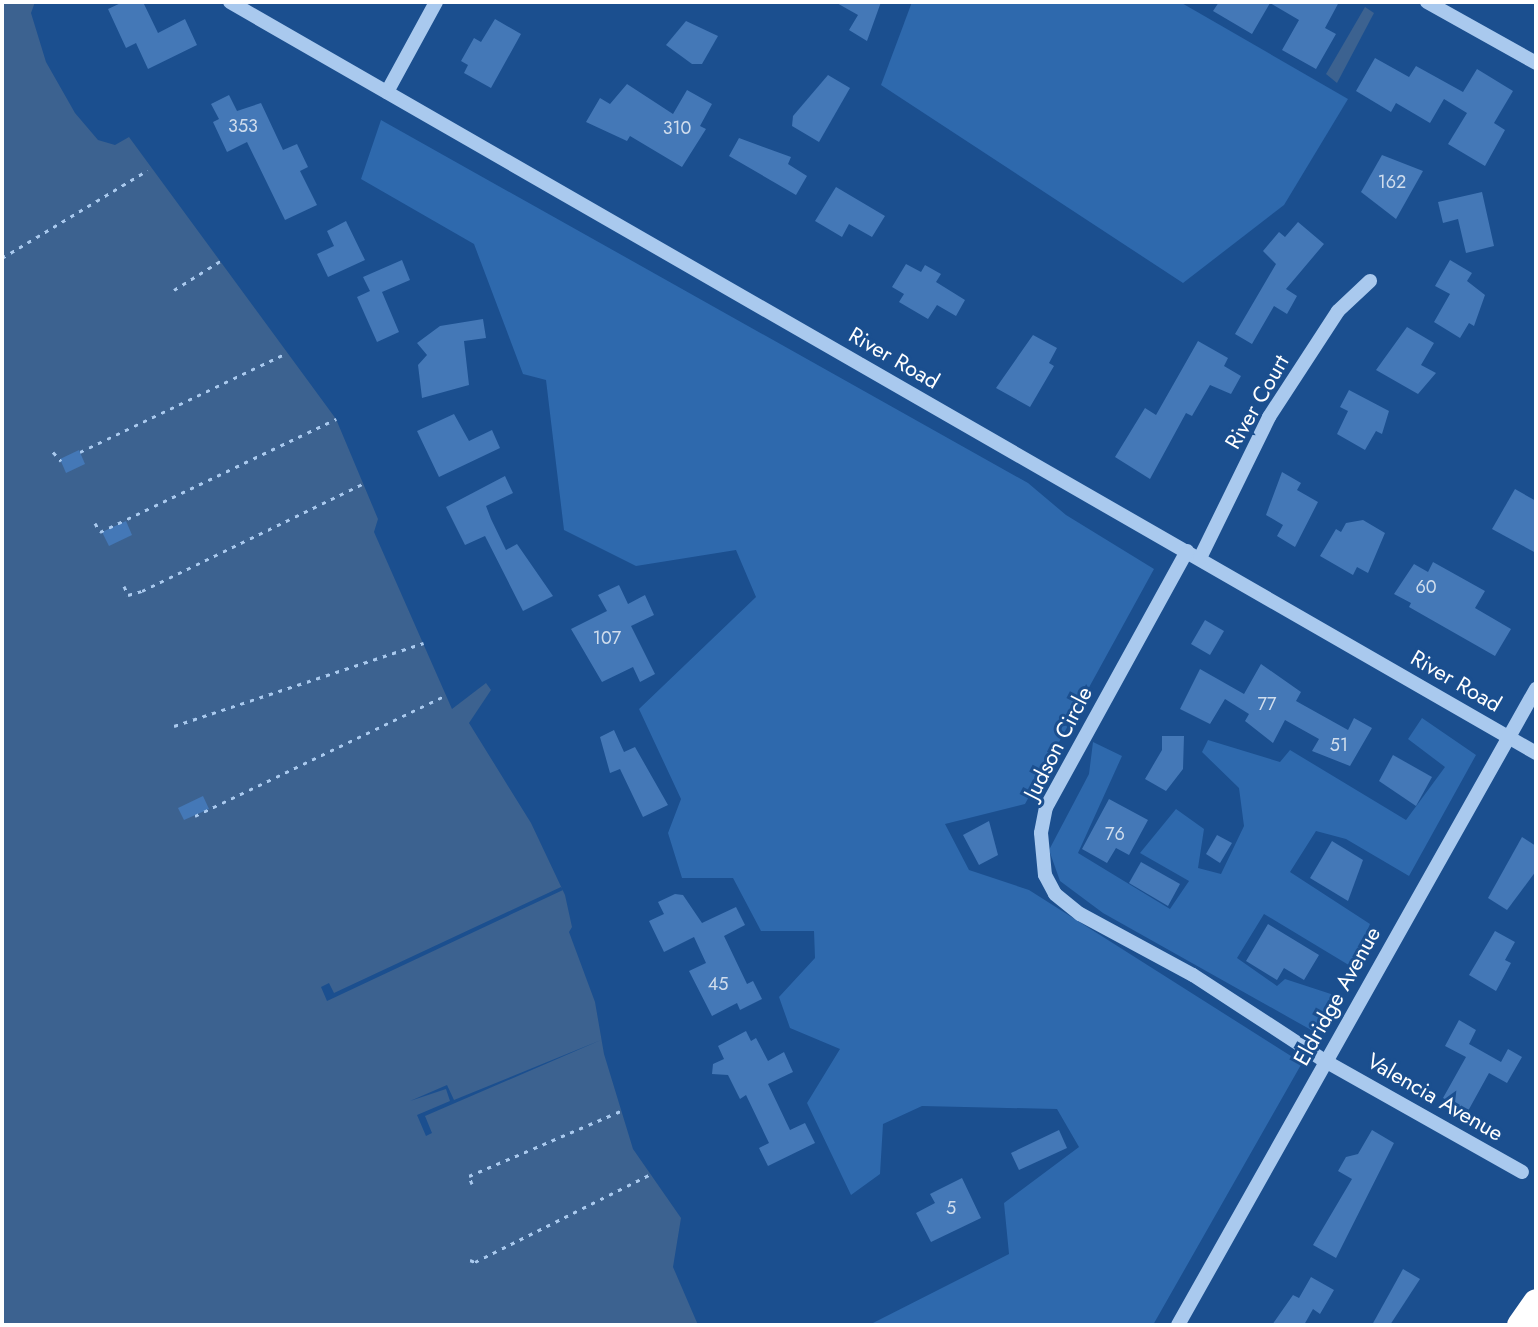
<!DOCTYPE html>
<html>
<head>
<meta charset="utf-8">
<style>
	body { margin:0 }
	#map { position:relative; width:1538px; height:1327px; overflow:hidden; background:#1b4f8f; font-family:Jost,sans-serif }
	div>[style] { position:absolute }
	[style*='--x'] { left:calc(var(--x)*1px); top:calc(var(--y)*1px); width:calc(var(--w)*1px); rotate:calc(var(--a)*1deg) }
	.green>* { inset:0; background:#2e69ad }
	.water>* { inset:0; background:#3c6290 }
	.pier>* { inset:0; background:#1b4f8f }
	.building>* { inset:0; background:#4478b7 }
	.path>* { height:3px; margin-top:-1.5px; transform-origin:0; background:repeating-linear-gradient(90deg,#a9c9ee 0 4px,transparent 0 10px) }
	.minor>* { height:14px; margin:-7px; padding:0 7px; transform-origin:7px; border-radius:7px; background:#a9c9ee }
	.highway>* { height:24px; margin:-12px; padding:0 12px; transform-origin:12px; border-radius:12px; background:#fff }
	span { translate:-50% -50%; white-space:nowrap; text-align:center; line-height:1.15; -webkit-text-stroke:6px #1b4f8f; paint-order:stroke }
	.number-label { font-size:18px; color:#d0dded }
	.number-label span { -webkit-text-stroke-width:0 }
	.street-label { font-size:22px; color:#fff }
	.frame { position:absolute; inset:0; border:4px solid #fff; pointer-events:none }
</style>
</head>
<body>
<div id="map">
	<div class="green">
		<div style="clip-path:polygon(912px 2px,1180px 2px,1348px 99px,1284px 205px,1183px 283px,881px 85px)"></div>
		<div style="clip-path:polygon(381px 120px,1028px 483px,1066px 515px,1154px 569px,1025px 804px,945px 824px,969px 870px,1029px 890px,1302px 1063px,1153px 1325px,869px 1325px,1009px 1254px,1004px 1203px,1079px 1147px,1057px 1109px,922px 1106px,883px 1124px,880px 1174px,851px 1195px,807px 1103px,840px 1049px,790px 1028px,779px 997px,815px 958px,814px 931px,761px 931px,733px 878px,682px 878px,668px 833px,681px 799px,639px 709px,756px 597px,736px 550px,636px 566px,564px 530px,546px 380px,523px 374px,474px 244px,361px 179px)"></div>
		<div style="clip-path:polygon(1422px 718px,1476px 755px,1409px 876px,1346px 839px,1316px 831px,1290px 872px,1370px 924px,1352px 967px,1264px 914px,1237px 958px,1277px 986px,1285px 979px,1334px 995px,1313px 1031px,1103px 913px,1060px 881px,1049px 850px,1089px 774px,1093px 742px,1122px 756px,1078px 853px,1170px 909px,1189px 881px,1140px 853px,1176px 809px,1204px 829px,1198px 868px,1221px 874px,1244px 826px,1239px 788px,1202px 752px,1208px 740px,1280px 762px,1290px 750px,1406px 820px,1445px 767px,1408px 739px)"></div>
	</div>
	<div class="water">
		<div style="clip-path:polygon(2px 2px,35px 2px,31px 13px,46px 62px,75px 113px,98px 140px,115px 145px,129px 137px,336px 419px,378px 519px,374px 532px,452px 709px,486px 683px,491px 690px,469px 723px,531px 823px,565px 895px,572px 927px,569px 932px,595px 1002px,604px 1054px,633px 1149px,681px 1218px,673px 1267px,698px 1325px,2px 1325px)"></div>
		<div style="clip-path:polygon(1365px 7px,1374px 13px,1337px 83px,1326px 74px)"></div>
	</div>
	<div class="pier">
		<div style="clip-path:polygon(561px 887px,563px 890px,327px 1001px,321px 987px,329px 983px,334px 993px)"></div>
		<div style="clip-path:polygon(601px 1040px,425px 1116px,432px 1133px,426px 1136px,417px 1115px,450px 1101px,446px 1089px,410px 1101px,447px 1085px,454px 1100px)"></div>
	</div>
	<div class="building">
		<div style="clip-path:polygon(123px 2px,143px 2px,158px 33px,185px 19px,197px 45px,148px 69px,136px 43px,126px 48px,108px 9px)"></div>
		<div style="clip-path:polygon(835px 2px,881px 2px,867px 41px,849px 30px,858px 15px)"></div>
		<div style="clip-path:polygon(1219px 2px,1339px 2px,1325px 28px,1336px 34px,1316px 69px,1282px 50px,1299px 20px,1270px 3px,1252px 34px,1213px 11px)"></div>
		<div style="clip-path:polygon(495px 19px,521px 34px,491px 88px,464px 73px,468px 65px,461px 61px,474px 38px,481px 42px)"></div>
		<div style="clip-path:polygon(686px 21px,718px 36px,702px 64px,692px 64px,666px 45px)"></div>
		<div style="clip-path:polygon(1375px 58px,1409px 77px,1416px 66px,1463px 92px,1477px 69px,1513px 91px,1494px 123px,1505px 130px,1485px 166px,1448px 144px,1467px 113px,1444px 99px,1430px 123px,1396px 103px,1391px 112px,1356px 91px)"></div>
		<div style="clip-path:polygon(828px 75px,850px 88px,819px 142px,792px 126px,793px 116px)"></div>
		<div style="clip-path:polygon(627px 84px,673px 114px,687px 90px,712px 104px,700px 126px,706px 129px,682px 167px,630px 136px,627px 141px,586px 122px,600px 98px,610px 104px)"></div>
		<div style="clip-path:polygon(229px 95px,237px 111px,261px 103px,283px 150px,297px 144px,308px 167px,300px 171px,317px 205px,285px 220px,247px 142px,227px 152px,213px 122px,219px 119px,211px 104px)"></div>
		<div style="clip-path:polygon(739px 138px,791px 157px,788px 164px,807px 176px,796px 195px,729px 156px)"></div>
		<div style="clip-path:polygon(1382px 155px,1423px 171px,1396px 219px,1361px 192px)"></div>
		<div style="clip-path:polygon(836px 187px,885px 216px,872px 237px,849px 224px,842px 237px,815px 221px)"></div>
		<div style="clip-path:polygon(1482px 192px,1494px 246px,1466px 253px,1458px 219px,1443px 223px,1438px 202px)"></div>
		<div style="clip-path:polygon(346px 221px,365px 260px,328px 277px,317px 254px,334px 246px,327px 231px)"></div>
		<div style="clip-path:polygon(1298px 222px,1324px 244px,1286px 289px,1297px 296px,1287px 314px,1274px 306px,1252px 344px,1235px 334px,1276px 264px,1263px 251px,1279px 232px,1285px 237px)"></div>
		<div style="clip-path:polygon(402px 260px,410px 280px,382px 292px,399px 332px,377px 342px,357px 297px,370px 291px,363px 277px)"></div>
		<div style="clip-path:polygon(1450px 260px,1472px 273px,1467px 281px,1485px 295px,1474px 326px,1469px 323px,1460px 338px,1434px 322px,1450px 294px,1435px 286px)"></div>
		<div style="clip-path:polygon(906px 264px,921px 272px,925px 265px,941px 274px,936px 282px,965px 300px,956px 316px,937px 305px,928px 319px,899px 302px,904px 294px,892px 287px)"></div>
		<div style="clip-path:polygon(483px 319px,486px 338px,464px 341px,469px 385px,422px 398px,418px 365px,427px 355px,417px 343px,440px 326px)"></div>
		<div style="clip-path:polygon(1407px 327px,1434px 343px,1421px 365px,1436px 373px,1418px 394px,1376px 370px)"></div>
		<div style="clip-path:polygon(1033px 335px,1057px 348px,1049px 363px,1054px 366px,1030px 407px,996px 388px)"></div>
		<div style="clip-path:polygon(1198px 341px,1228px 358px,1224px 366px,1241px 376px,1231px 394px,1210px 385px,1192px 416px,1186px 413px,1150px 479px,1115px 457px,1145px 408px,1156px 415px)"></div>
		<div style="clip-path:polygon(1349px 390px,1389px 411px,1382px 434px,1376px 431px,1365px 450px,1337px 434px,1348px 411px,1340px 407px)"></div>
		<div style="clip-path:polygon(454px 414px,469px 441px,492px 430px,500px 448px,439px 477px,417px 431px)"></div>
		<div style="clip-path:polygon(79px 450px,85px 464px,66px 473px,60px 459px)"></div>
		<div style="clip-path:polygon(1282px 472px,1301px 483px,1297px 490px,1318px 502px,1295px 547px,1277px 536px,1283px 525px,1266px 515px)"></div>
		<div style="clip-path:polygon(505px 476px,513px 493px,486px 506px,491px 519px,506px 550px,517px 544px,553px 596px,523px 611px,485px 536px,465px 545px,446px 507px)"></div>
		<div style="clip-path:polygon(1515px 489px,1536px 501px,1536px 553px,1492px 529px)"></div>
		<div style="clip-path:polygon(1363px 520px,1385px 533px,1368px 573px,1357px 567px,1353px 575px,1320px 556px,1336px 529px,1341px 532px,1346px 523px)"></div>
		<div style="clip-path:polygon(126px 521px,132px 535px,109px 546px,102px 532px)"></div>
		<div style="clip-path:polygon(1433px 562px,1485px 591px,1475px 608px,1511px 629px,1495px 656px,1409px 607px,1411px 603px,1394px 594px,1414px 564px,1428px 572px)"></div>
		<div style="clip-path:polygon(619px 585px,628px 604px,645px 595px,654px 615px,631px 626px,655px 674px,640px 682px,633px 667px,602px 682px,571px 629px,607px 611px,598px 595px)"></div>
		<div style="clip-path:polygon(1205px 620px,1224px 631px,1210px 655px,1191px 644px)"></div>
		<div style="clip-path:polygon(1261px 664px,1301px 692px,1296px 701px,1348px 730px,1354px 718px,1372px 728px,1350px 766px,1312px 751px,1319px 739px,1285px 720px,1273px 743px,1245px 721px,1249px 714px,1225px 699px,1210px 724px,1180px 709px,1200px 669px,1244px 694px)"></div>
		<div style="clip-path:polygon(614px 730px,624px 752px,635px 747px,668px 805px,643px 817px,620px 769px,610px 773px,600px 737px)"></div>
		<div style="clip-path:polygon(1162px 736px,1184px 736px,1183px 769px,1166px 791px,1145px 779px,1162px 750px)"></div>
		<div style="clip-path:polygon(1393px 755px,1432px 777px,1416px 806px,1379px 781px)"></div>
		<div style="clip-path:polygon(203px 796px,209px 809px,184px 820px,178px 808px)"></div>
		<div style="clip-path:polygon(1109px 799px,1148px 820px,1129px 855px,1116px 848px,1107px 863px,1082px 849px)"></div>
		<div style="clip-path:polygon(989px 821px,998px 855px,979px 865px,963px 835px)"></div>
		<div style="clip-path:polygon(1217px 835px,1232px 843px,1220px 863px,1206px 854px)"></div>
		<div style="clip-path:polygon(1522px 837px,1536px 846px,1536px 871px,1507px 910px,1488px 898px)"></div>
		<div style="clip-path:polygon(1332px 841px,1363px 860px,1348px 901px,1310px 878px)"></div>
		<div style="clip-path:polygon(1141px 862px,1180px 884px,1168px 906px,1129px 883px)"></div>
		<div style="clip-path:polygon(675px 894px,683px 895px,702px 923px,736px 907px,745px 925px,724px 936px,747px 984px,753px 981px,762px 999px,740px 1010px,737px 1003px,712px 1016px,689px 971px,706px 963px,694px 937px,664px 952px,649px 921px,664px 914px,658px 902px)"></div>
		<div style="clip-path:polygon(1268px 924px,1319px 955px,1304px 980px,1284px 968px,1277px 980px,1246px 961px)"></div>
		<div style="clip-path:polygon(1495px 931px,1515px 942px,1505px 960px,1511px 963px,1496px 991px,1469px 975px)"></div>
		<div style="clip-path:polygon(1459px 1020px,1476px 1030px,1469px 1044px,1501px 1062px,1508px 1049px,1522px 1057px,1507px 1083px,1489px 1073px,1468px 1111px,1443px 1098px,1466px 1057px,1445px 1046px)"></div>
		<div style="clip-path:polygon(746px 1031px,751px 1041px,756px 1038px,768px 1061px,784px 1052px,793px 1072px,768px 1084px,790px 1130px,805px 1123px,815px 1143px,768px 1166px,759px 1148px,769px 1143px,746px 1095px,740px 1099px,728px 1075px,712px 1074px,713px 1064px,724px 1059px,718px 1046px)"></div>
		<div style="clip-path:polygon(1059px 1130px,1067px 1148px,1019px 1170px,1011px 1153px)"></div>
		<div style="clip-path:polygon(1372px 1130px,1394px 1143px,1336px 1258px,1313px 1245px,1352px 1179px,1338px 1171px,1346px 1157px,1358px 1154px)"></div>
		<div style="clip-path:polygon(962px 1178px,981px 1218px,931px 1242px,916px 1213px,935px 1203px,930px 1194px)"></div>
		<div style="clip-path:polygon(1403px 1269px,1420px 1279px,1390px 1325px,1372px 1325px)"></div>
		<div style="clip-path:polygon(1311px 1277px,1334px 1290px,1320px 1314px,1313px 1309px,1304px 1325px,1272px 1325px,1293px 1295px,1299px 1298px)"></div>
	</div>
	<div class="path">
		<div style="--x:2;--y:258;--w:170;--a:-31.1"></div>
		<div style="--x:174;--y:290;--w:57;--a:-32"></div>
		<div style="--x:53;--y:452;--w:12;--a:48"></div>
		<div style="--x:80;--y:452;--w:229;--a:-25.6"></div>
		<div style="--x:95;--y:523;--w:10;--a:61"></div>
		<div style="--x:100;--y:532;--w:262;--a:-25.6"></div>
		<div style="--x:124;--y:586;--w:10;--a:66"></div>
		<div style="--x:128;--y:595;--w:15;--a:-16"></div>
		<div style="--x:142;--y:591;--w:245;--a:-25.9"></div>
		<div style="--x:174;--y:726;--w:263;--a:-18.4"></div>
		<div style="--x:195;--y:816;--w:279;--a:-25.7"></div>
		<div style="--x:472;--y:1184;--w:9;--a:-111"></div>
		<div style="--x:469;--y:1176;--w:165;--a:-23.2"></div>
		<div style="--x:470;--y:1260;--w:5;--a:22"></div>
		<div style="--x:475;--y:1262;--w:197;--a:-26.6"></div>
	</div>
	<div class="minor">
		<div style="--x:230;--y:2;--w:1507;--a:29.9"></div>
		<div style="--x:1427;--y:2;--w:125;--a:29.2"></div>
		<div style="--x:387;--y:92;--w:102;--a:-61.4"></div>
		<div style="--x:1187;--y:551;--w:292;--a:118.8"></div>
		<div style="--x:1046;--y:807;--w:26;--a:101"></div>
		<div style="--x:1041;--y:833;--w:42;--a:84.6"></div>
		<div style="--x:1045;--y:875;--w:21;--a:62"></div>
		<div style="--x:1055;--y:894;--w:32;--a:39"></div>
		<div style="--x:1080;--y:914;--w:128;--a:28.4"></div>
		<div style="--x:1193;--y:975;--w:158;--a:33.1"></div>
		<div style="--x:1325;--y:1061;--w:226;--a:29.4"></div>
		<div style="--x:1200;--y:558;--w:157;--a:-63.9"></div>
		<div style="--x:1269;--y:417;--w:126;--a:-56.9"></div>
		<div style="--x:1338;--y:311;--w:44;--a:-43.2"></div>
		<div style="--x:1178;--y:1325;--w:730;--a:-60.63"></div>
	</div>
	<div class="highway">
		<div style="--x:1519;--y:1325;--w:29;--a:-55"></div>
	</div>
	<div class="number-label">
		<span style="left:243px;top:126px">353</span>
		<span style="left:677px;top:128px">310</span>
		<span style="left:1392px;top:182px">162</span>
		<span style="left:1426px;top:587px">60</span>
		<span style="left:607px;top:638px">107</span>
		<span style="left:1267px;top:704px">77</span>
		<span style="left:1339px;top:745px">51</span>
		<span style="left:1115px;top:834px">76</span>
		<span style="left:718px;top:984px">45</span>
		<span style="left:951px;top:1208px">5</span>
	</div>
	<div class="street-label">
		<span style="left:894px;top:358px;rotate:30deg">River Road</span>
		<span style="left:1257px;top:402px;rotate:-60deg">River Court</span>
		<span style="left:1456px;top:681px;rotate:30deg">River Road</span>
		<span style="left:1058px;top:743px;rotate:-63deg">Judson Circle</span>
		<span style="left:1337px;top:996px;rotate:-61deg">Eldridge Avenue</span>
		<span style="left:1435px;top:1097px;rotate:30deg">Valencia Avenue</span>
	</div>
	<div class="frame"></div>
</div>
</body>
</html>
